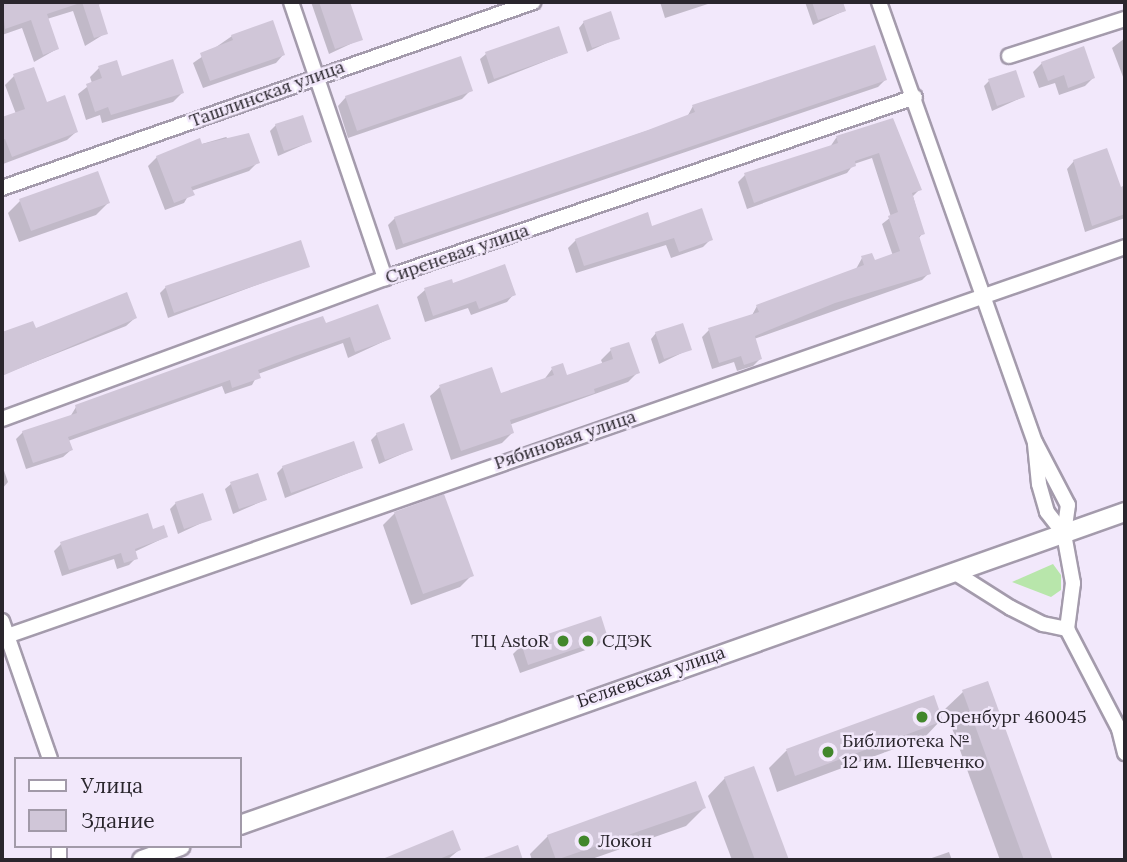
<!DOCTYPE html>
<html>
<head>
<meta charset="utf-8">
<style>
	body { margin:0 }
	#map { position:relative; width:1127px; height:862px; overflow:hidden; background:#f2e8fb; font-family:Lora,serif }
	div>[style] { position:absolute }
	[style*='--x'] { left:calc(var(--x)*1px); top:calc(var(--y)*1px); width:calc(var(--w)*1px); rotate:calc(var(--a)*1deg) }
	.green>* { inset:0; background:#b8e6ab }
	.shadow>* { inset:0; background:#0003 }
	.building>* { inset:0; background:#d0c6d8 }
	.roads { filter:drop-shadow(2px 0 #a49bac) drop-shadow(-2px 0 #a49bac) drop-shadow(0 2px #a49bac) drop-shadow(0 -2px #a49bac) }
	.minor>* { height:14px; margin:-7px; padding:0 7px; transform-origin:7px; border-radius:7px; background:#fff }
	.major>* { height:18px; margin:-9px; padding:0 9px; transform-origin:9px; border-radius:9px; background:#fff }
	.dots>* { width:19px; height:19px; translate:-50% -50%; box-sizing:border-box; border:4px solid #f2e8fb; border-radius:50% }
	span { translate:-50% -50%; white-space:nowrap; text-align:center; line-height:1.15; -webkit-text-stroke:5px #f2e8fb; paint-order:stroke }
	.street-label { font-size:18px; color:#2a262d }
	.poi-label { font-size:18px; color:#2a262d }
	.right { translate:-100% -50%; text-align:right }
	.left { translate:0 -50%; text-align:left }
	.frame { position:absolute; inset:0; border:4px solid #2a262d; pointer-events:none }
	.legend { position:absolute; left:14px; top:757px; width:228px; height:91px; box-sizing:border-box; background:#f2e8fb; border:2px solid #a29aa9; margin:0; padding:9px 12px; list-style:none; font-size:21px; color:#2a262d }
	.legend li { display:flex; align-items:center; gap:14px; height:35px }
	.legend b { width:35px; border:2px solid #a29aa9 }
</style>
</head>
<body>
<div id="map">
	<div class="green">
		<div style="clip-path:polygon(1053px 564px,1061px 575px,1061px 590px,1051px 597px,1012px 582px)"></div>
	</div>
	<div class="shadow">
		<div style="clip-path:polygon(2px 2px,108px 2px,97px 5px,106px 33px,85px 46px,73px 11px,47px 19px,57px 49px,34px 62px,22px 28px,2px 35px)"></div>
		<div style="clip-path:polygon(311px 2px,348px 2px,361px 39px,329px 54px)"></div>
		<div style="clip-path:polygon(660px 2px,714px 2px,665px 18px)"></div>
		<div style="clip-path:polygon(805px 2px,841px 2px,844px 11px,813px 25px)"></div>
		<div style="clip-path:polygon(584px 22px,618px 38px,587px 52px,579px 28px)"></div>
		<div style="clip-path:polygon(232px 36px,283px 55px,276px 63px,203px 88px,193px 63px)"></div>
		<div style="clip-path:polygon(1125px 38px,1125px 82px,1112px 48px)"></div>
		<div style="clip-path:polygon(566px 53px,488px 84px,480px 59px,486px 54px)"></div>
		<div style="clip-path:polygon(1042px 63px,1093px 78px,1085px 86px,1059px 95px,1055px 83px,1039px 88px,1033px 72px)"></div>
		<div style="clip-path:polygon(99px 68px,121px 78px,182px 93px,173px 102px,102px 123px,100px 115px,86px 120px,78px 94px,92px 83px,90px 77px)"></div>
		<div style="clip-path:polygon(14px 76px,76px 132px,67px 140px,3px 164px,2px 120px,16px 114px,5px 85px)"></div>
		<div style="clip-path:polygon(885px 80px,878px 87px,396px 250px,388px 225px,395px 218px,687px 117px,693px 106px)"></div>
		<div style="clip-path:polygon(989px 81px,1023px 97px,992px 111px,984px 86px)"></div>
		<div style="clip-path:polygon(471px 90px,462px 99px,348px 138px,338px 106px,346px 97px)"></div>
		<div style="clip-path:polygon(892px 120px,920px 189px,913px 196px,923px 233px,918px 239px,929px 273px,922px 280px,754px 339px,760px 359px,753px 366px,737px 371px,734px 362px,712px 369px,702px 337px,709px 330px,751px 317px,757px 306px,856px 269px,862px 258px,874px 262px,893px 256px,882px 224px,891px 217px,872px 158px,854px 164px,847px 173px,747px 209px,738px 182px,745px 175px,830px 147px,836px 138px)"></div>
		<div style="clip-path:polygon(276px 125px,310px 142px,278px 156px,270px 131px)"></div>
		<div style="clip-path:polygon(226px 137px,258px 162px,249px 171px,191px 191px,184px 203px,165px 210px,148px 166px,157px 157px)"></div>
		<div style="clip-path:polygon(1074px 161px,1120px 189px,1125px 187px,1125px 218px,1085px 232px,1067px 169px)"></div>
		<div style="clip-path:polygon(20px 201px,108px 203px,96px 215px,19px 242px,8px 213px)"></div>
		<div style="clip-path:polygon(651px 228px,711px 239px,703px 247px,671px 258px,666px 245px,576px 273px,568px 248px,576px 240px)"></div>
		<div style="clip-path:polygon(308px 266px,168px 318px,160px 293px,166px 287px)"></div>
		<div style="clip-path:polygon(452px 286px,514px 294px,507px 302px,471px 315px,468px 308px,425px 322px,417px 297px,425px 290px)"></div>
		<div style="clip-path:polygon(135px 318px,126px 326px,2px 375px,2px 334px,32px 323px,35px 331px)"></div>
		<div style="clip-path:polygon(325px 325px,389px 339px,348px 358px,343px 343px,258px 374px,252px 385px,225px 394px,222px 386px,68px 441px,71px 450px,63px 457px,26px 469px,16px 439px,23px 432px,70px 417px,76px 407px)"></div>
		<div style="clip-path:polygon(656px 333px,690px 349px,659px 364px,651px 339px)"></div>
		<div style="clip-path:polygon(611px 350px,638px 372px,628px 382px,509px 425px,512px 433px,502px 443px,451px 460px,430px 396px,440px 387px,500px 395px,543px 381px,552px 369px,566px 378px,603px 365px,601px 360px)"></div>
		<div style="clip-path:polygon(377px 434px,411px 450px,379px 464px,371px 440px)"></div>
		<div style="clip-path:polygon(2px 465px,8px 482px,2px 489px)"></div>
		<div style="clip-path:polygon(283px 467px,361px 468px,285px 498px,277px 473px)"></div>
		<div style="clip-path:polygon(231px 484px,265px 500px,233px 514px,225px 489px)"></div>
		<div style="clip-path:polygon(176px 503px,210px 519px,178px 534px,170px 509px)"></div>
		<div style="clip-path:polygon(395px 513px,472px 575px,460px 587px,411px 605px,383px 525px)"></div>
		<div style="clip-path:polygon(152px 531px,166px 537px,134px 552px,136px 558px,129px 565px,117px 569px,114px 559px,62px 576px,54px 551px,61px 544px)"></div>
		<div style="clip-path:polygon(606px 637px,597px 646px,520px 673px,513px 654px,522px 645px)"></div>
		<div style="clip-path:polygon(987px 683px,1051px 860px,1000px 860px,945px 709px,963px 692px)"></div>
		<div style="clip-path:polygon(933px 697px,941px 720px,924px 738px,777px 792px,769px 768px,786px 751px)"></div>
		<div style="clip-path:polygon(753px 768px,787px 860px,732px 860px,708px 796px,725px 778px)"></div>
		<div style="clip-path:polygon(704px 808px,686px 826px,589px 860px,532px 860px,530px 854px,548px 836px)"></div>
		<div style="clip-path:polygon(459px 850px,447px 860px,386px 860px,387px 859px)"></div>
		<div style="clip-path:polygon(949px 852px,952px 860px,926px 860px)"></div>
	</div>
	<div class="building">
		<div style="clip-path:polygon(2px 2px,77px 2px,77px 4px,47px 14px,59px 49px,43px 55px,31px 20px,5px 29px)"></div>
		<div style="clip-path:polygon(82px 2px,98px 2px,108px 34px,94px 38px)"></div>
		<div style="clip-path:polygon(319px 2px,350px 2px,363px 40px,335px 49px)"></div>
		<div style="clip-path:polygon(812px 2px,843px 2px,846px 11px,818px 20px)"></div>
		<div style="clip-path:polygon(611px 11px,620px 39px,592px 48px,583px 21px)"></div>
		<div style="clip-path:polygon(273px 20px,285px 55px,210px 81px,200px 53px,233px 40px,231px 35px)"></div>
		<div style="clip-path:polygon(559px 26px,568px 53px,494px 79px,485px 52px)"></div>
		<div style="clip-path:polygon(875px 45px,887px 80px,403px 244px,394px 217px,648px 130px,695px 112px,692px 105px)"></div>
		<div style="clip-path:polygon(1084px 46px,1095px 78px,1068px 88px,1064px 75px,1048px 81px,1041px 62px)"></div>
		<div style="clip-path:polygon(461px 56px,473px 91px,357px 131px,345px 96px)"></div>
		<div style="clip-path:polygon(173px 59px,184px 93px,111px 115px,108px 107px,95px 112px,86px 84px,102px 78px,98px 66px,117px 60px,122px 76px)"></div>
		<div style="clip-path:polygon(34px 67px,47px 102px,65px 95px,78px 132px,12px 157px,5px 139px,2px 140px,2px 117px,25px 109px,13px 74px)"></div>
		<div style="clip-path:polygon(1016px 70px,1025px 97px,997px 106px,988px 79px)"></div>
		<div style="clip-path:polygon(303px 115px,312px 142px,284px 151px,275px 124px)"></div>
		<div style="clip-path:polygon(893px 118px,922px 190px,912px 193px,925px 234px,919px 236px,931px 274px,835px 303px,755px 336px,762px 359px,744px 365px,741px 356px,719px 363px,708px 328px,759px 312px,756px 305px,864px 265px,861px 256px,872px 253px,875px 260px,900px 251px,888px 216px,898px 212px,879px 153px,855px 161px,856px 166px,754px 203px,744px 173px,838px 143px,836px 136px)"></div>
		<div style="clip-path:polygon(249px 133px,260px 163px,191px 187px,195px 195px,174px 203px,156px 156px,200px 138px,202px 144px)"></div>
		<div style="clip-path:polygon(1107px 148px,1121px 187px,1125px 185px,1125px 214px,1092px 226px,1073px 160px)"></div>
		<div style="clip-path:polygon(98px 171px,110px 203px,31px 231px,19px 199px)"></div>
		<div style="clip-path:polygon(702px 208px,713px 240px,679px 252px,674px 238px,584px 266px,575px 239px,648px 212px,652px 226px)"></div>
		<div style="clip-path:polygon(301px 240px,310px 267px,174px 313px,165px 286px)"></div>
		<div style="clip-path:polygon(505px 264px,516px 295px,479px 309px,476px 301px,433px 316px,424px 288px,452px 279px,453px 283px)"></div>
		<div style="clip-path:polygon(127px 292px,137px 318px,2px 376px,2px 332px,33px 321px,36px 328px)"></div>
		<div style="clip-path:polygon(378px 304px,391px 339px,355px 352px,350px 337px,295px 356px,258px 370px,261px 378px,232px 388px,230px 380px,68px 437px,73px 450px,33px 463px,22px 431px,77px 413px,75px 405px,296px 325px,323px 316px,326px 323px)"></div>
		<div style="clip-path:polygon(683px 323px,692px 350px,664px 359px,655px 332px)"></div>
		<div style="clip-path:polygon(629px 342px,640px 373px,594px 389px,595px 393px,510px 420px,514px 433px,461px 451px,439px 385px,492px 367px,501px 393px,554px 375px,551px 367px,563px 363px,567px 375px,613px 359px,610px 348px)"></div>
		<div style="clip-path:polygon(404px 423px,413px 450px,385px 460px,376px 433px)"></div>
		<div style="clip-path:polygon(354px 441px,363px 468px,291px 493px,282px 466px)"></div>
		<div style="clip-path:polygon(258px 473px,267px 500px,239px 509px,230px 482px)"></div>
		<div style="clip-path:polygon(203px 493px,212px 520px,184px 529px,175px 502px)"></div>
		<div style="clip-path:polygon(444px 494px,474px 576px,423px 594px,394px 512px)"></div>
		<div style="clip-path:polygon(148px 513px,153px 529px,164px 525px,168px 537px,135px 549px,138px 559px,124px 563px,121px 553px,69px 570px,60px 542px)"></div>
		<div style="clip-path:polygon(601px 616px,608px 638px,528px 665px,521px 643px)"></div>
		<div style="clip-path:polygon(988px 681px,1053px 860px,1024px 860px,962px 690px)"></div>
		<div style="clip-path:polygon(934px 695px,943px 721px,795px 776px,786px 749px)"></div>
		<div style="clip-path:polygon(754px 766px,789px 860px,755px 860px,724px 777px)"></div>
		<div style="clip-path:polygon(696px 781px,706px 808px,556px 860px,547px 835px)"></div>
		<div style="clip-path:polygon(453px 830px,461px 850px,437px 860px,380px 860px)"></div>
		<div style="clip-path:polygon(518px 845px,523px 860px,481px 860px,481px 859px)"></div>
	</div>
	<div class="roads">
		<div class="minor">
			<div style="--x:291;--y:2;--w:292;--a:71.2"></div>
			<div style="--x:879;--y:2;--w:467;--a:70.5"></div>
			<div style="--x:1035;--y:442;--w:71;--a:62.4"></div>
			<div style="--x:1068;--y:505;--w:29;--a:98"></div>
			<div style="--x:1064;--y:534;--w:50;--a:79.6"></div>
			<div style="--x:1073;--y:583;--w:46;--a:97.4"></div>
			<div style="--x:1067;--y:629;--w:113;--a:62.5"></div>
			<div style="--x:1119;--y:729;--w:25;--a:76"></div>
			<div style="--x:1009;--y:56;--w:122;--a:-17.7"></div>
			<div style="--x:2;--y:188;--w:563;--a:-19.3"></div>
			<div style="--x:2;--y:419;--w:408;--a:-20.2"></div>
			<div style="--x:385;--y:278;--w:560;--a:-18.86"></div>
			<div style="--x:1035;--y:444;--w:40;--a:84.3"></div>
			<div style="--x:1039;--y:484;--w:29;--a:74"></div>
			<div style="--x:1047;--y:512;--w:28;--a:52"></div>
			<div style="--x:954;--y:572;--w:67;--a:32.3"></div>
			<div style="--x:1011;--y:608;--w:36;--a:27"></div>
			<div style="--x:1043;--y:624;--w:25;--a:12"></div>
			<div style="--x:2;--y:621;--w:146;--a:70.8"></div>
			<div style="--x:7;--y:636;--w:1184;--a:-19.18"></div>
			<div style="--x:59;--y:860;--w:14;--a:-90"></div>
		</div>
		<div class="major">
			<div style="--x:240;--y:825;--w:939;--a:-19.48"></div>
			<div style="--x:142;--y:860;--w:41;--a:-19.7"></div>
		</div>
	</div>
	<div class="dots">
		<div style="left:563px;top:641px;background:#42872c"></div>
		<div style="left:588px;top:641px;background:#42872c"></div>
		<div style="left:922px;top:717px;background:#42872c"></div>
		<div style="left:828px;top:752px;background:#42872c"></div>
		<div style="left:584px;top:841px;background:#42872c"></div>
	</div>
	<div class="street-label">
		<span style="left:267px;top:94px;rotate:-20deg">Ташлинская улица</span>
		<span style="left:457px;top:254px;rotate:-19deg">Сиреневая улица</span>
		<span style="left:565px;top:440px;rotate:-19deg">Рябиновая улица</span>
		<span style="left:651px;top:677px;rotate:-19deg">Беляевская улица</span>
	</div>
	<div class="poi-label">
		<span class="right" style="left:549px;top:641px">ТЦ AstoR</span>
		<span class="left" style="left:602px;top:641px">СДЭК</span>
		<span class="left" style="left:936px;top:717px">Оренбург 460045</span>
		<span class="left" style="left:842px;top:752px">Библиотека №<br>12 им. Шевченко</span>
		<span class="left" style="left:598px;top:841px">Локон</span>
	</div>
	<div class="frame"></div>
	<ul class="legend">
	<li><b style="height:9px;background:#fff"></b>Улица</li>
	<li><b style="height:19px;background:#d0c6d8"></b>Здание</li>
	</ul>
</div>
</body>
</html>
